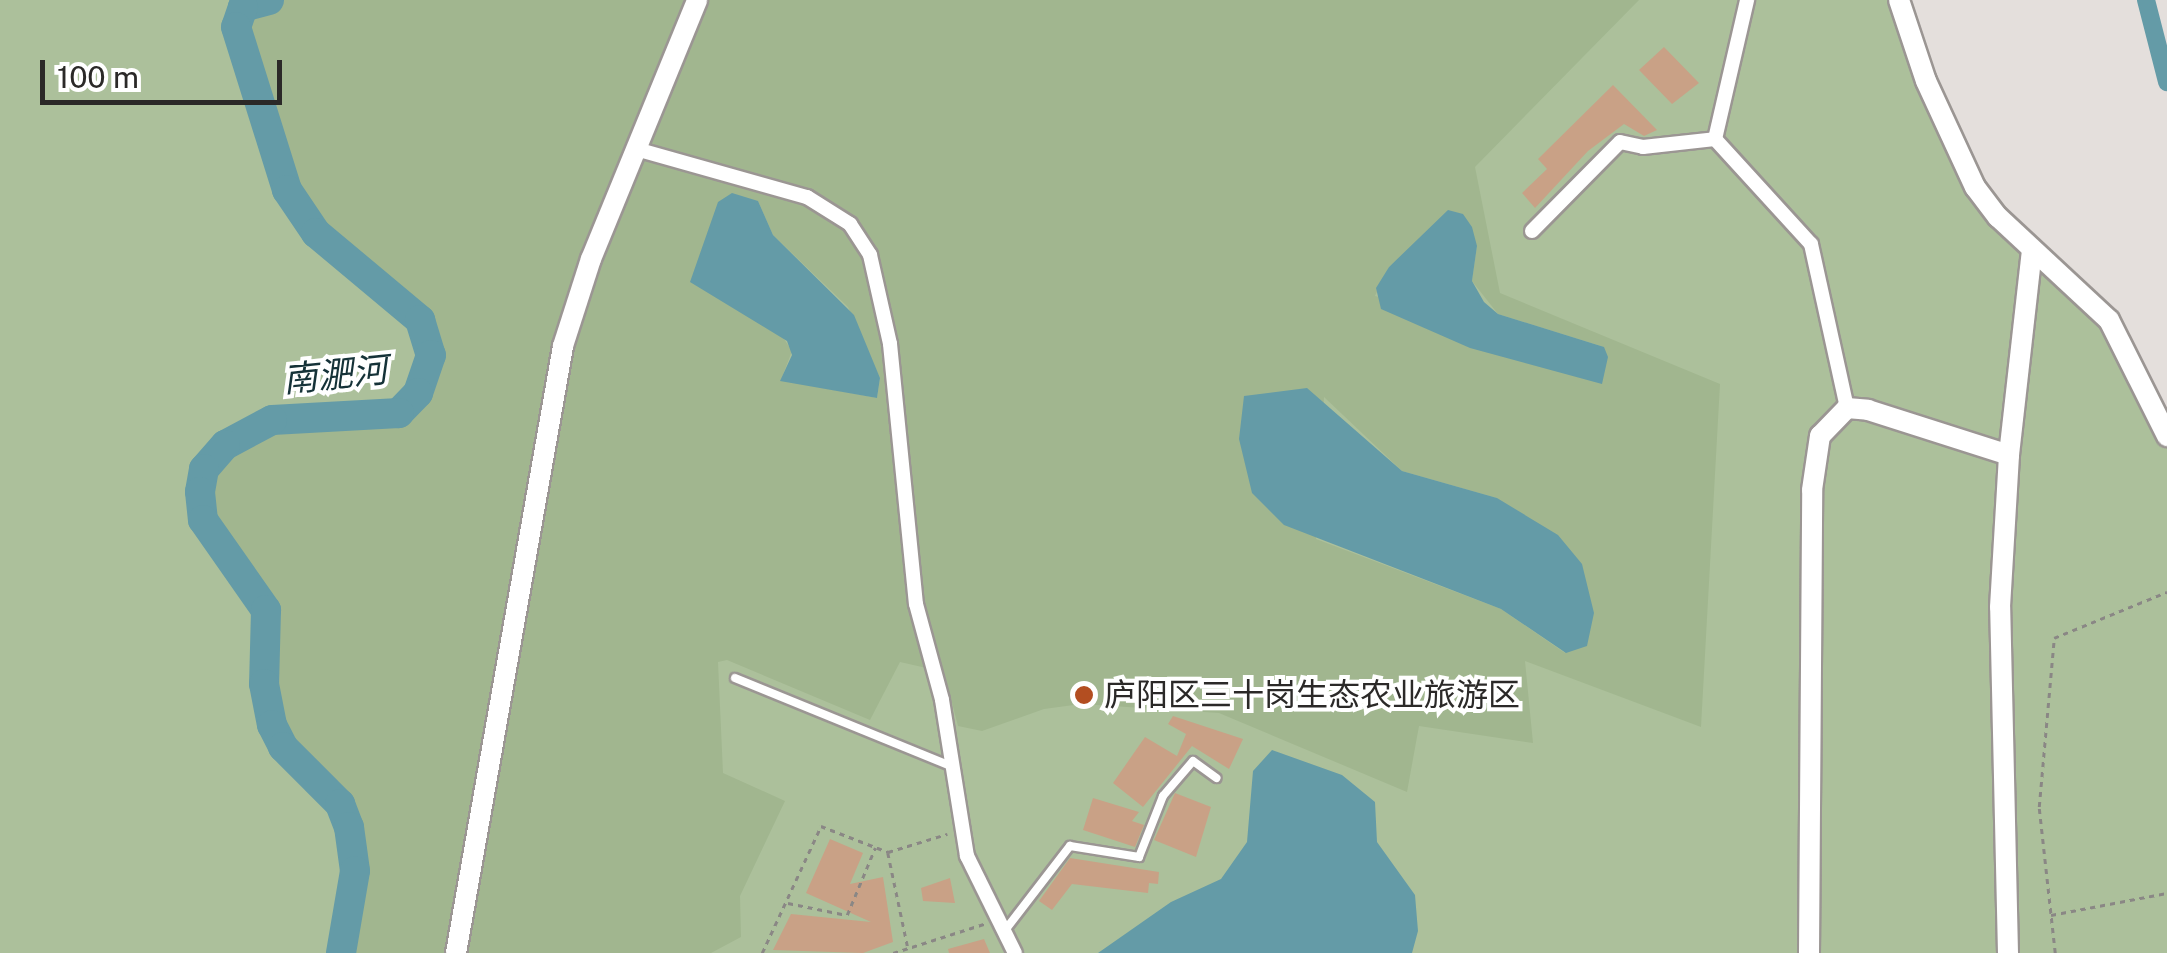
<!DOCTYPE html>
<html>
<head>
<meta charset="utf-8">
<style>
	body { margin:0 }
	#map { position:relative; width:2167px; height:953px; overflow:hidden; background:#e4dfdc; font-family:"Public Sans","Noto Sans SC",sans-serif }
	div>[style] { position:absolute }
	[style*='--x'] { left:calc(var(--x)*1px); top:calc(var(--y)*1px); width:calc(var(--w)*1px); rotate:calc(var(--a)*1deg) }
	.green>* { inset:0; background:#acc09b }
	.forest>* { inset:0; background:#a1b68f }
	.water>* { inset:0; background:#649ba7 }
	.canal>* { height:18px; margin:-9px; padding:0 9px; transform-origin:9px; border-radius:9px; background:#649ba7 }
	.river>* { height:30px; margin:-15px; padding:0 15px; transform-origin:15px; border-radius:15px; background:#649ba7 }
	.building>* { inset:0; background:#c9a186 }
	.path>* { height:2.5px; margin-top:-1.25px; transform-origin:0; background:repeating-linear-gradient(90deg,#8a8785 0 5px,transparent 0 10px) }
	.roads { filter:drop-shadow(2px 0 #9b9693) drop-shadow(-2px 0 #9b9693) drop-shadow(0 2px #9b9693) drop-shadow(0 -2px #9b9693) }
	.lane>* { height:8px; margin:-4px; padding:0 4px; transform-origin:4px; border-radius:4px; background:#fff }
	.street>* { height:14px; margin:-7px; padding:0 7px; transform-origin:7px; border-radius:7px; background:#fff }
	.secondary>* { height:20px; margin:-10px; padding:0 10px; transform-origin:10px; border-radius:10px; background:#fff }
	.dots>* { width:28px; height:28px; translate:-50% -50%; box-sizing:border-box; border:5px solid #fff; border-radius:50% }
	span { translate:-50% -50%; white-space:nowrap; text-align:center; line-height:1.15; -webkit-text-stroke:8px #fff; paint-order:stroke }
	.poi-label { font-size:32px; color:#2b2928 }
	.left { translate:0 -50%; text-align:left }
	.water-label { font-size:35px; color:#153238; font-style:italic }
	.scale { position:absolute; left:40px; top:60px; width:242px; height:45px; box-sizing:border-box; border:5px solid #2b2928; border-top:0; padding-left:12px; font-size:30px; line-height:35px; white-space:nowrap; color:#2b2928; -webkit-text-stroke:8px #fff; paint-order:stroke }
</style>
</head>
<body>
<div id="map">
	<div class="green">
		<div style="clip-path:polygon(0 0,1899px 0,1975px 187px,2109px 320px,2167px 436px,2167px 953px,0 953px)"></div>
	</div>
	<div class="forest">
		<div style="clip-path:polygon(evenodd,269px 0,1639px 0,1475px 167px,1500px 293px,1720px 384px,1701px 727px,1525px 661px,1533px 743px,1419px 726px,1407px 792px,1219px 713px,1081px 704px,1044px 709px,982px 731px,958px 726px,944px 672px,900px 662px,870px 720px,727px 660px,718px 662px,723px 773px,785px 801px,740px 896px,741px 937px,711px 953px,341px 953px,355px 871px,349px 827px,340px 804px,283px 747px,272px 725px,264px 684px,266px 610px,203px 520px,200px 492px,204px 469px,225px 445px,272px 420px,399px 413px,418px 393px,431px 356px,420px 320px,316px 233px,287px 190px,236px 27px,243px 7px,269px 0,758px 201px,773px 235px,848px 307px,880px 378px,877px 398px,781px 380px,792px 351px,782px 336px,758px 201px,269px 0,1417px 242px,1477px 246px,1472px 281px,1498px 314px,1604px 347px,1375px 296px,1389px 267px,1417px 242px,269px 0,1324px 397px,1402px 471px,1497px 498px,1565px 653px,1501px 609px,1316px 539px,1324px 397px)"></div>
	</div>
	<div class="water">
		<div style="clip-path:polygon(732px 193px,758px 201px,773px 235px,854px 315px,880px 378px,877px 398px,780px 381px,792px 355px,787px 341px,690px 282px,718px 202px)"></div>
		<div style="clip-path:polygon(1448px 210px,1463px 214px,1472px 227px,1477px 246px,1472px 281px,1484px 302px,1498px 314px,1604px 347px,1608px 357px,1602px 384px,1470px 348px,1381px 309px,1376px 288px,1389px 267px)"></div>
		<div style="clip-path:polygon(1307px 388px,1402px 471px,1497px 498px,1558px 535px,1582px 564px,1594px 613px,1587px 646px,1566px 653px,1501px 609px,1284px 525px,1252px 493px,1239px 439px,1244px 396px)"></div>
		<div style="clip-path:polygon(1272px 750px,1342px 775px,1375px 802px,1377px 842px,1415px 895px,1418px 931px,1412px 953px,1098px 953px,1171px 902px,1221px 879px,1247px 842px,1253px 771px)"></div>
	</div>
	<div class="canal">
		<div style="--x:2146;--y:0;--w:85;--a:75.6"></div>
	</div>
	<div class="river">
		<div style="--x:269;--y:0;--w:27;--a:165"></div>
		<div style="--x:243;--y:7;--w:21;--a:109"></div>
		<div style="--x:236;--y:27;--w:171;--a:72.6"></div>
		<div style="--x:287;--y:190;--w:52;--a:56"></div>
		<div style="--x:316;--y:233;--w:136;--a:39.9"></div>
		<div style="--x:420;--y:320;--w:37;--a:73"></div>
		<div style="--x:431;--y:355;--w:40;--a:108.9"></div>
		<div style="--x:418;--y:393;--w:28;--a:134"></div>
		<div style="--x:399;--y:413;--w:127;--a:176.8"></div>
		<div style="--x:272;--y:420;--w:53;--a:152"></div>
		<div style="--x:225;--y:445;--w:32;--a:131"></div>
		<div style="--x:204;--y:469;--w:23;--a:100"></div>
		<div style="--x:200;--y:492;--w:28;--a:84"></div>
		<div style="--x:203;--y:520;--w:110;--a:55"></div>
		<div style="--x:266;--y:610;--w:74;--a:91.5"></div>
		<div style="--x:264;--y:684;--w:42;--a:79"></div>
		<div style="--x:272;--y:725;--w:25;--a:63"></div>
		<div style="--x:283;--y:747;--w:81;--a:45"></div>
		<div style="--x:340;--y:804;--w:25;--a:69"></div>
		<div style="--x:349;--y:827;--w:44;--a:82.2"></div>
		<div style="--x:355;--y:871;--w:83;--a:99.7"></div>
	</div>
	<div class="building">
		<div style="clip-path:polygon(1664px 47px,1699px 83px,1672px 104px,1639px 70px)"></div>
		<div style="clip-path:polygon(1613px 85px,1657px 130px,1644px 136px,1624px 124px,1588px 151px,1535px 208px,1522px 193px,1547px 169px,1538px 159px)"></div>
		<div style="clip-path:polygon(1173px 716px,1243px 739px,1229px 769px,1192px 746px,1143px 807px,1113px 783px,1145px 737px,1177px 756px,1186px 734px,1168px 724px)"></div>
		<div style="clip-path:polygon(1175px 793px,1211px 807px,1196px 857px,1154px 840px)"></div>
		<div style="clip-path:polygon(1093px 798px,1139px 812px,1132px 821px,1144px 825px,1135px 847px,1083px 830px)"></div>
		<div style="clip-path:polygon(830px 839px,863px 853px,850px 884px,883px 877px,893px 942px,863px 953px,773px 950px,791px 914px,871px 922px,806px 893px)"></div>
		<div style="clip-path:polygon(1070px 858px,1159px 872px,1158px 884px,1149px 883px,1148px 893px,1072px 884px,1052px 910px,1039px 901px)"></div>
		<div style="clip-path:polygon(950px 878px,955px 903px,923px 901px,921px 888px)"></div>
		<div style="clip-path:polygon(984px 939px,990px 953px,949px 953px,948px 949px)"></div>
	</div>
	<div class="path">
		<div style="--x:888;--y:853;--w:97;--a:78.1"></div>
		<div style="--x:788;--y:903;--w:60;--a:11.5"></div>
		<div style="--x:847;--y:915;--w:73;--a:-67.3"></div>
		<div style="--x:2051;--y:915;--w:118;--a:-10.7"></div>
		<div style="--x:762;--y:953;--w:140;--a:-65.1"></div>
		<div style="--x:821;--y:826;--w:72;--a:21.2"></div>
		<div style="--x:888;--y:852;--w:62;--a:-17"></div>
		<div style="--x:893;--y:953;--w:96;--a:-17.7"></div>
		<div style="--x:2055;--y:953;--w:147;--a:-96.3"></div>
		<div style="--x:2039;--y:807;--w:170;--a:-84.9"></div>
		<div style="--x:2054;--y:638;--w:122;--a:-22.2"></div>
	</div>
	<div class="roads">
		<div class="lane">
			<div style="--x:735;--y:678;--w:235;--a:22.2"></div>
			<div style="--x:1006;--y:929;--w:105;--a:-52.4"></div>
			<div style="--x:1070;--y:846;--w:70;--a:9.1"></div>
			<div style="--x:1139;--y:857;--w:66;--a:-68.5"></div>
			<div style="--x:1163;--y:796;--w:46;--a:-49.4"></div>
			<div style="--x:1193;--y:761;--w:29;--a:36"></div>
		</div>
		<div class="street">
			<div style="--x:1715;--y:139;--w:143;--a:-77"></div>
			<div style="--x:636;--y:149;--w:178;--a:15.7"></div>
			<div style="--x:807;--y:197;--w:51;--a:32.1"></div>
			<div style="--x:850;--y:224;--w:37;--a:57"></div>
			<div style="--x:870;--y:255;--w:91;--a:77.3"></div>
			<div style="--x:890;--y:344;--w:261;--a:84.3"></div>
			<div style="--x:916;--y:604;--w:99;--a:74.8"></div>
			<div style="--x:942;--y:700;--w:158;--a:80.9"></div>
			<div style="--x:967;--y:856;--w:108;--a:63.7"></div>
			<div style="--x:1532;--y:231;--w:125;--a:-45.3"></div>
			<div style="--x:1620;--y:142;--w:24;--a:12"></div>
			<div style="--x:1643;--y:147;--w:72;--a:-6.3"></div>
			<div style="--x:1715;--y:139;--w:142;--a:47.6"></div>
			<div style="--x:1811;--y:244;--w:168;--a:77.6"></div>
		</div>
		<div class="secondary">
			<div style="--x:1899;--y:0;--w:85;--a:71.6"></div>
			<div style="--x:1926;--y:81;--w:117;--a:65.2"></div>
			<div style="--x:1975;--y:187;--w:38;--a:53"></div>
			<div style="--x:1998;--y:217;--w:151;--a:42.9"></div>
			<div style="--x:2109;--y:320;--w:130;--a:63.4"></div>
			<div style="--x:456;--y:953;--w:616;--a:-80"></div>
			<div style="--x:563;--y:346;--w:91;--a:-72.2"></div>
			<div style="--x:591;--y:259;--w:280;--a:-67.7"></div>
			<div style="--x:1809;--y:953;--w:463;--a:-89.6"></div>
			<div style="--x:1812;--y:490;--w:55;--a:-81.6"></div>
			<div style="--x:1820;--y:436;--w:39;--a:-46"></div>
			<div style="--x:1847;--y:408;--w:21;--a:5"></div>
			<div style="--x:1868;--y:410;--w:148;--a:17.7"></div>
			<div style="--x:2008;--y:953;--w:346;--a:-91.3"></div>
			<div style="--x:2000;--y:607;--w:152;--a:-86.6"></div>
			<div style="--x:2009;--y:455;--w:205;--a:-83.6"></div>
		</div>
	</div>
	<div class="dots">
		<div style="left:1084px;top:695px;background:#b34e21"></div>
	</div>
	<div class="poi-label">
		<span class="left" style="left:1104px;top:695px">庐阳区三十岗生态农业旅游区</span>
	</div>
	<div class="water-label">
		<span style="left:335px;top:375px;rotate:-6deg">南淝河</span>
	</div>
	<div class="scale">100 m</div>
</div>
</body>
</html>
